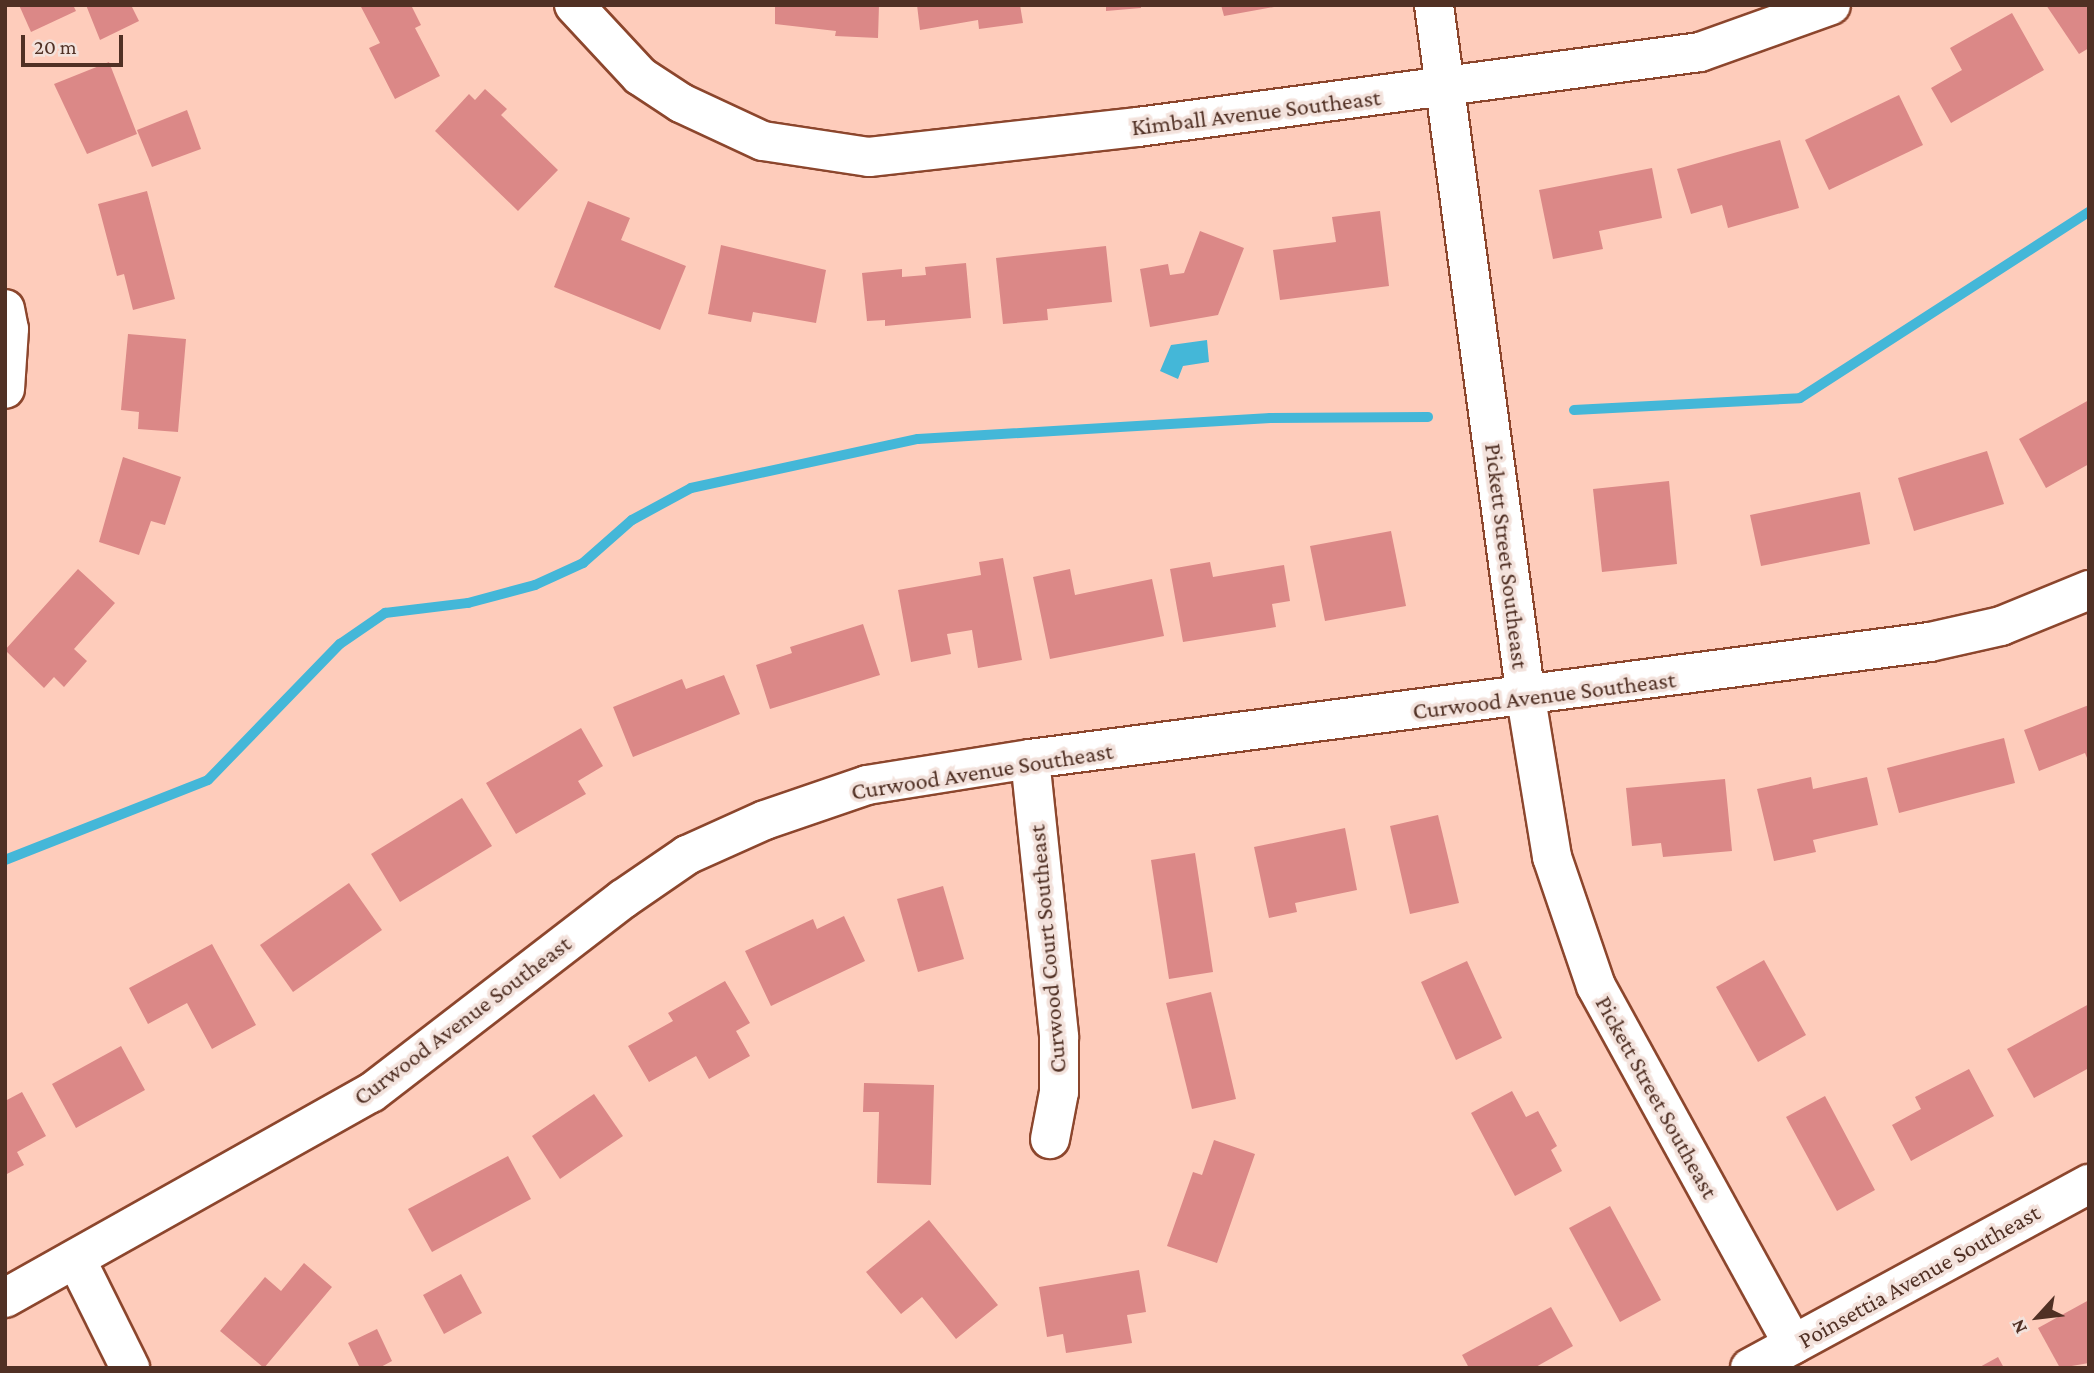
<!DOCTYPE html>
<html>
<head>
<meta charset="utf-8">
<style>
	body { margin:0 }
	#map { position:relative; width:2094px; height:1373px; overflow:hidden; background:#feccbb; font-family:"Crimson Pro",serif }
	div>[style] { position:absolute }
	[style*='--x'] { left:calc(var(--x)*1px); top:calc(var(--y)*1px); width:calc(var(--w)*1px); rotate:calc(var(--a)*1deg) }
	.water>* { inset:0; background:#44b7d8 }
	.stream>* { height:10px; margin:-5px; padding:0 5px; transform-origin:5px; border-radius:5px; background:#44b7d8 }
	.building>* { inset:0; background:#db8887 }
	.roads { filter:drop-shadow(2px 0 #8c462d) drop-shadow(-2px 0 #8c462d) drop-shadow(0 2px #8c462d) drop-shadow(0 -2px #8c462d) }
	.minor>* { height:38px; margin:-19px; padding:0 19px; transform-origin:19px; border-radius:19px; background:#fff }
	span { translate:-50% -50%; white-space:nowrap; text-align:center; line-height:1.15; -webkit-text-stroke:7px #f3e2dc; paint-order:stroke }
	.street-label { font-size:24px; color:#503024 }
	.frame { position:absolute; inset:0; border:7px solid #503024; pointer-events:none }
	.north { position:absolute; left:2003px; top:1282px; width:70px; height:70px; -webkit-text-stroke:5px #f3e2dc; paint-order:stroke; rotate:243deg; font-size:19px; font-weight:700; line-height:28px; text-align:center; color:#503024 }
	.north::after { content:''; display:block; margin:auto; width:24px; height:32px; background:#503024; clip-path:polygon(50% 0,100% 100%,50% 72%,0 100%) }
	.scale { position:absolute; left:21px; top:35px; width:102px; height:32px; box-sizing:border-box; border:4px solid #503024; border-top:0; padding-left:9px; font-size:21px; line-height:24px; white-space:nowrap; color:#503024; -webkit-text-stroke:5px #f3e2dc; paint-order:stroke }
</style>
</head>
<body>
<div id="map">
	<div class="water">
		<div style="clip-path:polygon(1207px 340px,1209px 362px,1183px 366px,1178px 379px,1160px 371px,1171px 345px)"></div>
	</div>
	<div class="stream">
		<div style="--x:1574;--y:410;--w:226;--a:-3"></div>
		<div style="--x:1800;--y:398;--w:344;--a:-32.8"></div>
		<div style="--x:5;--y:860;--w:218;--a:-21.5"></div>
		<div style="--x:208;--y:780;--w:190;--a:-45.9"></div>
		<div style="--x:340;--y:644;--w:55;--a:-34.6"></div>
		<div style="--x:385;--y:613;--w:84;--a:-6.9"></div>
		<div style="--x:468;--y:603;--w:69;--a:-15"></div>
		<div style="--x:535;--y:585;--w:53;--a:-24.6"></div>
		<div style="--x:583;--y:563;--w:65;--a:-41.3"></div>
		<div style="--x:632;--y:520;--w:67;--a:-28.5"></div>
		<div style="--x:691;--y:488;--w:232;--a:-12.2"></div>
		<div style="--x:918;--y:439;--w:353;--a:-3.4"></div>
		<div style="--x:1270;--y:418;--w:158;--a:-0.4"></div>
	</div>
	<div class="building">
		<div style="clip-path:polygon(19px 5px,73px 5px,76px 11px,31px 32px)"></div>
		<div style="clip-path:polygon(86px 5px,131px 5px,139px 21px,100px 40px)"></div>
		<div style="clip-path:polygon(360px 5px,411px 5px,421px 25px,415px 28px,440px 76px,395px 99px,369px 48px,380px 43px)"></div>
		<div style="clip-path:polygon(775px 5px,879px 5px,878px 38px,835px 36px,836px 31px,775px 24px)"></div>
		<div style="clip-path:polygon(917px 5px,1020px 5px,1023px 23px,979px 29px,978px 20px,920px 30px)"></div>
		<div style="clip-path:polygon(1106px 5px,1141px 5px,1141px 8px,1106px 11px)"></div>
		<div style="clip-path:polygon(1221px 5px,1274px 5px,1274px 7px,1224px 16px)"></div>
		<div style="clip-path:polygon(2046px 5px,2089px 5px,2089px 48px,2079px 54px)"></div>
		<div style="clip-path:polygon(2012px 13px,2044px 70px,1951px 123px,1931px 88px,1962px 70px,1950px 48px)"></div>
		<div style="clip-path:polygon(109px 62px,137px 134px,87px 154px,54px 84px)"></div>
		<div style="clip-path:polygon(485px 89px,507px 109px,501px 115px,558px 170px,518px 211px,435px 131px,469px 94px,475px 100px)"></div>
		<div style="clip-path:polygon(1899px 95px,1923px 145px,1829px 190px,1805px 140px)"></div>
		<div style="clip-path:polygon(187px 110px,201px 149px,152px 167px,137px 130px)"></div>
		<div style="clip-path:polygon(1780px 140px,1799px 208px,1728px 228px,1722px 205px,1691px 214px,1677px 169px)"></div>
		<div style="clip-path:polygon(1652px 168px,1662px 218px,1599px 231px,1603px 249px,1553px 259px,1539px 190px)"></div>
		<div style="clip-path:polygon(147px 191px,175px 299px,133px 310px,124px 274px,117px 276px,98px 204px)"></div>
		<div style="clip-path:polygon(588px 201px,630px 218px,621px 240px,686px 266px,660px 330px,554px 287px)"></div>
		<div style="clip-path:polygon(1380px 211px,1389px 286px,1280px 300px,1273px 250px,1336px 242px,1332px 217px)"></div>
		<div style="clip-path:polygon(1200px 231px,1244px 248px,1218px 315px,1150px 327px,1140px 269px,1168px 264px,1170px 275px,1184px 273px)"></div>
		<div style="clip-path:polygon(721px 245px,826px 270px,816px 323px,753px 312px,751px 322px,708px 314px)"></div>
		<div style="clip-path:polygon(1106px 246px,1112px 302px,1047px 309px,1048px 320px,1003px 324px,996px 258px)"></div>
		<div style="clip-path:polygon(966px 263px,971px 318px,885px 326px,885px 320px,867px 321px,862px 273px,902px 269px,902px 277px,926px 275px,925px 267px)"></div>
		<div style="clip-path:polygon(128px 334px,186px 339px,178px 432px,138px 429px,139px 412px,121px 410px)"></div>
		<div style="clip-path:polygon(2089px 400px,2089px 464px,2046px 488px,2019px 439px)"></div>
		<div style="clip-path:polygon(1987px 451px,2004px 504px,1914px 531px,1898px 478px)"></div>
		<div style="clip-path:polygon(123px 457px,181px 477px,165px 525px,151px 521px,139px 555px,99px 542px)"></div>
		<div style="clip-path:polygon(1669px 481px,1677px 564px,1602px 572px,1593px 489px)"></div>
		<div style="clip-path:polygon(1860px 492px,1870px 544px,1761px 566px,1750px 515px)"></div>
		<div style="clip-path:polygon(1391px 531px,1406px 606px,1325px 621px,1310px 546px)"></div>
		<div style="clip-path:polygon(1003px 558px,1022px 660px,978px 668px,972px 630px,947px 634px,951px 654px,911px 662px,898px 590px,981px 575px,979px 562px)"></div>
		<div style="clip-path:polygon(1210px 562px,1213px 577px,1284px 565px,1290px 601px,1272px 604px,1276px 627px,1183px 642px,1170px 569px)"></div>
		<div style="clip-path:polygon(78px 569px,115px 603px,74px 649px,87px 661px,64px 687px,54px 677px,44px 688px,5px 650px)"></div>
		<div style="clip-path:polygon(1070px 569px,1075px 595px,1152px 579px,1164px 636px,1050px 659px,1033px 577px)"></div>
		<div style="clip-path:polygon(863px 624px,880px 675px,770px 709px,756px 665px,792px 653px,790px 647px)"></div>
		<div style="clip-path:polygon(724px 675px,740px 714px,633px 757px,613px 707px,682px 679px,686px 689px)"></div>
		<div style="clip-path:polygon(2089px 705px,2089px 763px,2085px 753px,2039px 771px,2024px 730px)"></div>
		<div style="clip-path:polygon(581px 728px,603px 766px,578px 781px,586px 794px,516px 834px,486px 783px)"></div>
		<div style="clip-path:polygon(2004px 738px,2015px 783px,1899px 813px,1887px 768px)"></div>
		<div style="clip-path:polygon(1811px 777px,1813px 789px,1867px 777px,1878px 825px,1813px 840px,1816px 852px,1774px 861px,1757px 789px)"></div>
		<div style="clip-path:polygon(1725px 779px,1732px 851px,1663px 857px,1661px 843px,1632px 846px,1626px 788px)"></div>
		<div style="clip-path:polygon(462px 798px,492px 846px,400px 902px,371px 854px)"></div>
		<div style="clip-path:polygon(1438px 815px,1459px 903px,1410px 914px,1390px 826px)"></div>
		<div style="clip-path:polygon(1345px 828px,1357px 890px,1295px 903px,1297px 912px,1269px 918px,1254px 847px)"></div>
		<div style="clip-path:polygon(1195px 853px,1213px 972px,1169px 979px,1151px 860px)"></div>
		<div style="clip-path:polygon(349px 883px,382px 930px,293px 992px,260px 945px)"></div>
		<div style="clip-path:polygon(943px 886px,964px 959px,918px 972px,897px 899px)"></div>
		<div style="clip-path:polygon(844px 916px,865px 961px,771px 1006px,745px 951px,813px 919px,817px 929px)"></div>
		<div style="clip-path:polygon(212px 944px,256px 1025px,212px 1049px,187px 1003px,148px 1024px,129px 988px)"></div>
		<div style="clip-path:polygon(1764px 960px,1806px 1035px,1758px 1062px,1716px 987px)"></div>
		<div style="clip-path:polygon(1467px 961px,1502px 1038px,1456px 1060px,1421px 982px)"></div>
		<div style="clip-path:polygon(725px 981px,750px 1023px,736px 1031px,750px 1056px,709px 1079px,696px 1056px,649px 1082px,628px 1046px,673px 1021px,668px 1013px)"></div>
		<div style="clip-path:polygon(1211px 992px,1236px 1099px,1192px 1109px,1166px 1003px)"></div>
		<div style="clip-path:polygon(2089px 1004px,2089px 1068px,2034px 1098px,2007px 1049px)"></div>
		<div style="clip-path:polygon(121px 1046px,145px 1090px,76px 1128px,52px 1084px)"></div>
		<div style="clip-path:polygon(1969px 1069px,1994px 1116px,1911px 1161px,1892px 1125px,1921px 1109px,1915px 1097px)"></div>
		<div style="clip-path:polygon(864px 1083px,934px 1085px,931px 1185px,877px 1183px,879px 1112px,863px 1112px)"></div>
		<div style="clip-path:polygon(1512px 1091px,1526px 1117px,1538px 1111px,1557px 1146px,1551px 1150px,1562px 1171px,1515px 1196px,1471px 1113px)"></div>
		<div style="clip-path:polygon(22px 1092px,46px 1136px,17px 1152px,24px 1165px,5px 1175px,5px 1101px)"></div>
		<div style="clip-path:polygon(594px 1094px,623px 1136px,560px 1179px,532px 1136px)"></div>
		<div style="clip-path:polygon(1825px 1096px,1875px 1190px,1837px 1211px,1786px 1117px)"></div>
		<div style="clip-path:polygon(1214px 1140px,1255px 1154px,1217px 1263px,1167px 1246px,1193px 1172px,1202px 1175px)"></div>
		<div style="clip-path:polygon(508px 1156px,531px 1199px,432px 1252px,408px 1209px)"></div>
		<div style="clip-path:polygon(1610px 1206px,1661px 1300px,1620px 1322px,1569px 1228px)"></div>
		<div style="clip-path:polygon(929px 1220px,998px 1305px,956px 1339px,922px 1297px,901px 1314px,866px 1272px)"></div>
		<div style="clip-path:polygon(304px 1263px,332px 1287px,264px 1368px,220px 1331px,265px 1277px,281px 1291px)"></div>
		<div style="clip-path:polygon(1139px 1270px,1146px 1312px,1127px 1315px,1132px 1343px,1066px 1353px,1063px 1334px,1047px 1337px,1039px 1287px)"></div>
		<div style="clip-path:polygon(461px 1274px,482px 1313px,444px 1334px,423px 1295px)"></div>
		<div style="clip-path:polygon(2089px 1300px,2089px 1363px,2060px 1368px,2038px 1328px)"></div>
		<div style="clip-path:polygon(1551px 1307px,1573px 1346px,1534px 1368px,1469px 1368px,1462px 1355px)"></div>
		<div style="clip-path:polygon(377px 1329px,392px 1361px,379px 1368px,360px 1368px,348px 1343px)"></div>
		<div style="clip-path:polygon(1998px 1357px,2004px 1368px,1978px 1368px)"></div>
	</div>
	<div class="roads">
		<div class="minor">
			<div style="--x:574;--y:5;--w:97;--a:47.1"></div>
			<div style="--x:640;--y:76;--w:49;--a:33.4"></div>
			<div style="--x:681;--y:103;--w:90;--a:24.9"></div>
			<div style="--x:763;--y:141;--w:107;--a:8.6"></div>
			<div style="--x:869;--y:157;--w:271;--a:-6.4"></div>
			<div style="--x:1138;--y:127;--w:567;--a:-7.6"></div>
			<div style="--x:1700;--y:52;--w:139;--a:-19.7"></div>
			<div style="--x:1434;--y:5;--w:699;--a:82.44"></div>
			<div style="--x:1526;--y:698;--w:161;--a:80.7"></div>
			<div style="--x:1552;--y:857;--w:136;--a:71.2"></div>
			<div style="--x:1596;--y:986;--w:409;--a:61.2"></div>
			<div style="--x:5;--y:309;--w:20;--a:79"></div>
			<div style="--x:9;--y:329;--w:60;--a:93.8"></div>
			<div style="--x:1030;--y:759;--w:280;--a:84"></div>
			<div style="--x:1059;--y:1037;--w:55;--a:90"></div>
			<div style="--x:1059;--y:1092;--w:48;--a:100.8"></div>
			<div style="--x:76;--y:1259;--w:122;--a:63.6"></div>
			<div style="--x:5;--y:1298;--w:420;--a:-29.3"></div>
			<div style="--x:371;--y:1093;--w:318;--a:-37.6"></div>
			<div style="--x:623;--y:899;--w:78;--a:-34.5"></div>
			<div style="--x:687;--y:855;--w:85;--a:-24.2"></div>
			<div style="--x:765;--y:820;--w:108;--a:-18.9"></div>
			<div style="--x:867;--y:785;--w:165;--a:-9.1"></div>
			<div style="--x:1030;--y:759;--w:908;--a:-7.41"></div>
			<div style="--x:1930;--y:642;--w:73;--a:-12.7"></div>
			<div style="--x:2001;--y:626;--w:95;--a:-22.2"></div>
			<div style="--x:1750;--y:1368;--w:386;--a:-28.5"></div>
		</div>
	</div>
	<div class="street-label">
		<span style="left:1256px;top:112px;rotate:-7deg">Kimball Avenue Southeast</span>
		<span style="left:1507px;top:556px;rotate:83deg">Pickett Street Southeast</span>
		<span style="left:1544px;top:695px;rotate:-7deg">Curwood Avenue Southeast</span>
		<span style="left:982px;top:771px;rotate:-9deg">Curwood Avenue Southeast</span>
		<span style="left:1047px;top:949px;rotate:-95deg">Curwood Court Southeast</span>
		<span style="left:462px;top:1020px;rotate:-37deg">Curwood Avenue Southeast</span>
		<span style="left:1657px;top:1097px;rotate:61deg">Pickett Street Southeast</span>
		<span style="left:1919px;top:1276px;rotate:-29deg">Poinsettia Avenue Southeast</span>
	</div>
	<div class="frame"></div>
	<div class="north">N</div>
	<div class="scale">20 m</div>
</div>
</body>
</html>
